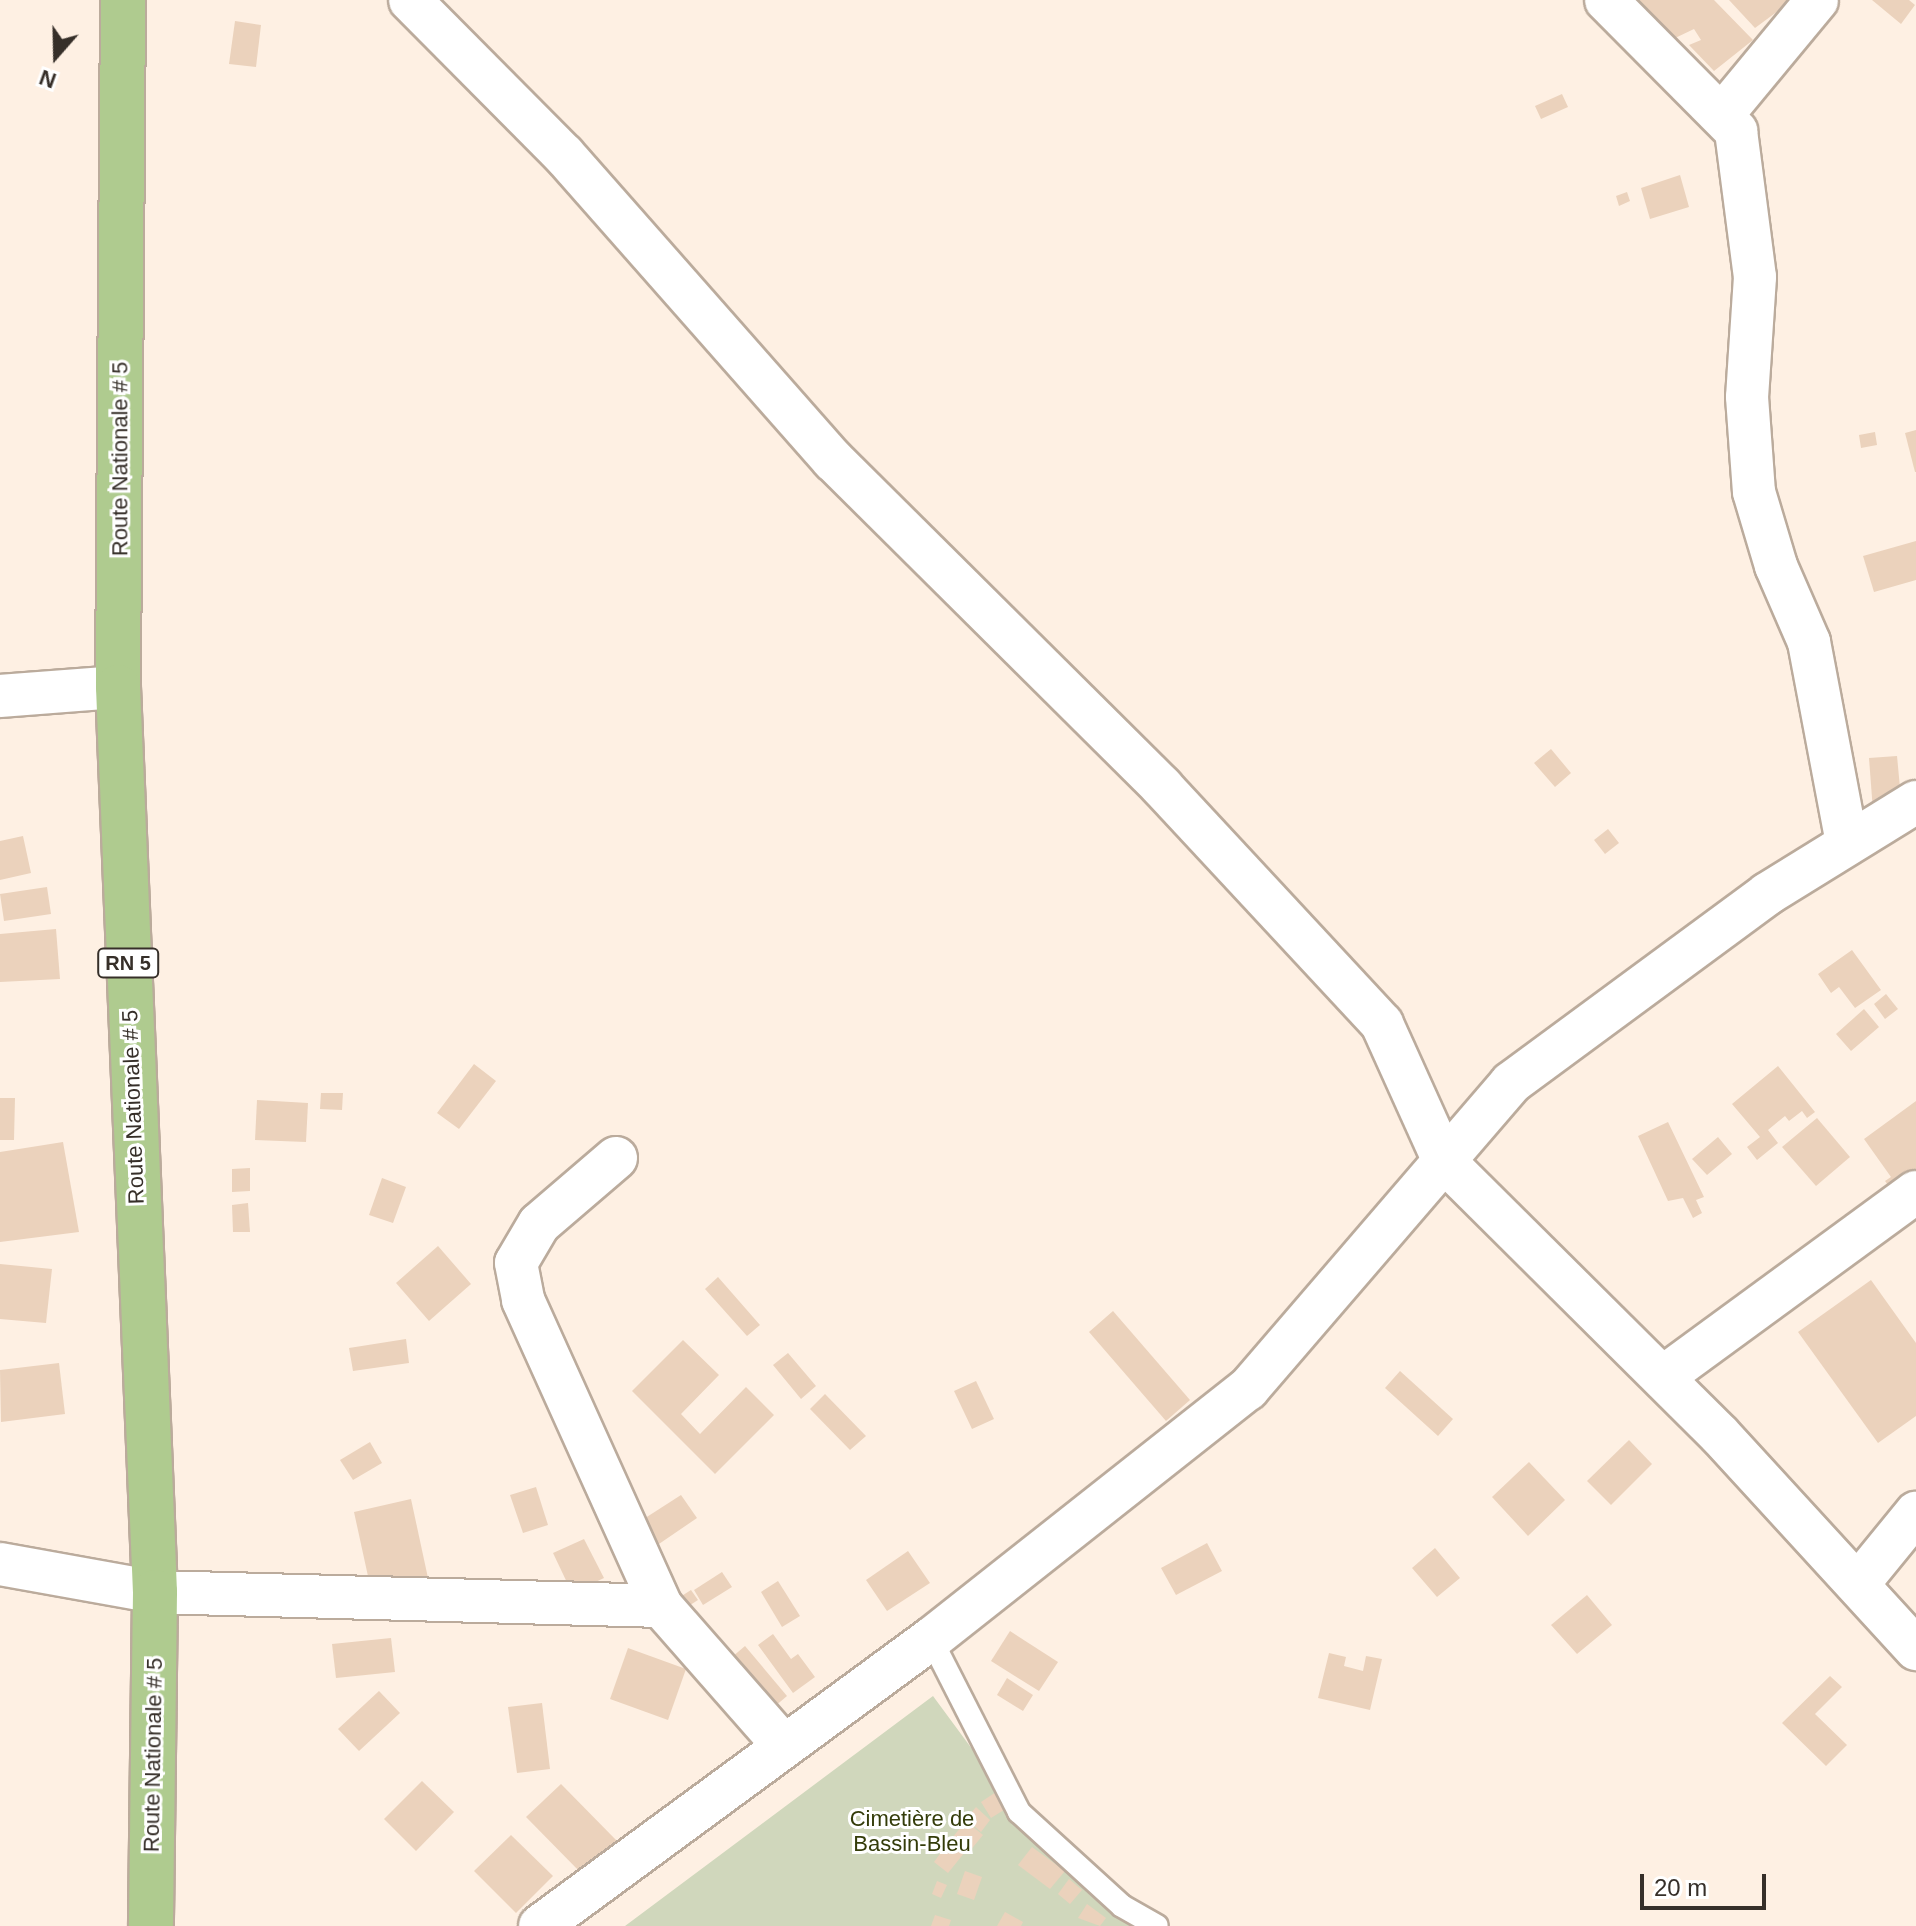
<!DOCTYPE html>
<html>
<head>
<meta charset="utf-8">
<style>
	body { margin:0 }
	#map { position:relative; width:1916px; height:1926px; overflow:hidden; background:#fef0e3; font-family:Arial,sans-serif }
	div>[style] { position:absolute }
	[style*='--x'] { left:calc(var(--x)*1px); top:calc(var(--y)*1px); width:calc(var(--w)*1px); rotate:calc(var(--a)*1deg) }
	.green>* { inset:0; background:#d0d7bc }
	.building>* { inset:0; background:#ebd2bc }
	.roads { filter:drop-shadow(2px 0 #bbab9c) drop-shadow(-2px 0 #bbab9c) drop-shadow(0 2px #bbab9c) drop-shadow(0 -2px #bbab9c) }
	.service>* { height:22px; margin:-11px; padding:0 11px; transform-origin:11px; border-radius:11px; background:#fff }
	.minor>* { height:42px; margin:-21px; padding:0 21px; transform-origin:21px; border-radius:21px; background:#fff }
	.primary>* { height:44px; margin:-22px; padding:0 22px; transform-origin:22px; border-radius:22px; background:#afcb8f }
	span { translate:-50% -50%; white-space:nowrap; text-align:center; line-height:1.15; -webkit-text-stroke:6px #fff; paint-order:stroke }
	.shield-label span { padding:2px 6px; background:#fff; border:2px solid; border-radius:6px; -webkit-text-stroke-width:0 }
	.shield-label { font-size:20px; color:#362f29; font-weight:700 }
	.street-label { font-size:22px; color:#362f29 }
	.park-label { font-size:22px; color:#343c0a }
	.north { position:absolute; left:16px; top:16px; width:80px; height:80px; -webkit-text-stroke:6px #fff; paint-order:stroke; rotate:200deg; font-size:22px; font-weight:700; line-height:32px; text-align:center; color:#362f29 }
	.north::after { content:''; display:block; margin:auto; width:28px; height:36px; background:#362f29; clip-path:polygon(50% 0,100% 100%,50% 72%,0 100%) }
	.scale { position:absolute; left:1640px; top:1874px; width:126px; height:36px; box-sizing:border-box; border:4px solid #362f29; border-top:0; padding-left:10px; font-size:24px; line-height:28px; white-space:nowrap; color:#362f29; -webkit-text-stroke:6px #fff; paint-order:stroke }
</style>
</head>
<body>
<div id="map">
	<div class="green">
		<div style="clip-path:polygon(933px 1696px,1028px 1825px,1156px 1926px,625px 1926px)"></div>
	</div>
	<div class="building">
		<div style="clip-path:polygon(1637px 0,1714px 0,1753px 40px,1714px 71px,1689px 45px,1701px 40px,1694px 29px,1673px 39px)"></div>
		<div style="clip-path:polygon(1729px 0,1793px 0,1755px 28px)"></div>
		<div style="clip-path:polygon(1872px 0,1909px 0,1915px 5px,1901px 24px)"></div>
		<div style="clip-path:polygon(235px 21px,261px 25px,256px 67px,229px 64px)"></div>
		<div style="clip-path:polygon(1562px 94px,1568px 107px,1541px 119px,1535px 106px)"></div>
		<div style="clip-path:polygon(1680px 175px,1689px 207px,1650px 219px,1641px 188px)"></div>
		<div style="clip-path:polygon(1627px 192px,1630px 201px,1619px 206px,1616px 196px)"></div>
		<div style="clip-path:polygon(1916px 430px,1916px 472px,1915px 472px,1905px 433px)"></div>
		<div style="clip-path:polygon(1875px 432px,1877px 445px,1861px 448px,1859px 435px)"></div>
		<div style="clip-path:polygon(1916px 541px,1916px 580px,1874px 592px,1863px 556px)"></div>
		<div style="clip-path:polygon(1551px 749px,1571px 773px,1555px 787px,1534px 763px)"></div>
		<div style="clip-path:polygon(1897px 756px,1902px 809px,1873px 811px,1869px 758px)"></div>
		<div style="clip-path:polygon(1608px 829px,1619px 843px,1605px 854px,1594px 840px)"></div>
		<div style="clip-path:polygon(23px 836px,31px 873px,0 880px,0 841px)"></div>
		<div style="clip-path:polygon(47px 887px,51px 914px,4px 921px,0 894px)"></div>
		<div style="clip-path:polygon(56px 929px,60px 979px,0 982px,0 934px)"></div>
		<div style="clip-path:polygon(1852px 950px,1881px 990px,1855px 1008px,1839px 987px,1831px 993px,1818px 974px)"></div>
		<div style="clip-path:polygon(1886px 994px,1898px 1009px,1885px 1019px,1874px 1004px)"></div>
		<div style="clip-path:polygon(1864px 1009px,1879px 1027px,1851px 1051px,1836px 1034px)"></div>
		<div style="clip-path:polygon(474px 1064px,496px 1081px,459px 1129px,437px 1113px)"></div>
		<div style="clip-path:polygon(1778px 1066px,1815px 1112px,1807px 1118px,1802px 1111px,1789px 1121px,1785px 1116px,1768px 1130px,1778px 1143px,1757px 1160px,1747px 1147px,1760px 1137px,1732px 1104px)"></div>
		<div style="clip-path:polygon(321px 1093px,343px 1093px,342px 1110px,320px 1109px)"></div>
		<div style="clip-path:polygon(0 1098px,15px 1098px,14px 1140px,0 1140px)"></div>
		<div style="clip-path:polygon(257px 1100px,308px 1103px,306px 1142px,255px 1140px)"></div>
		<div style="clip-path:polygon(1916px 1101px,1916px 1185px,1898px 1198px,1885px 1181px,1891px 1177px,1864px 1139px)"></div>
		<div style="clip-path:polygon(1817px 1118px,1850px 1157px,1816px 1186px,1782px 1147px)"></div>
		<div style="clip-path:polygon(1668px 1122px,1704px 1197px,1696px 1200px,1702px 1213px,1693px 1218px,1683px 1198px,1668px 1201px,1638px 1136px)"></div>
		<div style="clip-path:polygon(1718px 1137px,1732px 1154px,1707px 1175px,1692px 1159px)"></div>
		<div style="clip-path:polygon(63px 1142px,79px 1232px,0 1242px,0 1152px)"></div>
		<div style="clip-path:polygon(250px 1168px,250px 1191px,232px 1192px,232px 1169px)"></div>
		<div style="clip-path:polygon(382px 1178px,406px 1187px,393px 1223px,369px 1215px)"></div>
		<div style="clip-path:polygon(248px 1203px,250px 1232px,233px 1232px,232px 1205px)"></div>
		<div style="clip-path:polygon(438px 1246px,471px 1284px,429px 1321px,396px 1283px)"></div>
		<div style="clip-path:polygon(0 1264px,52px 1269px,46px 1323px,0 1319px)"></div>
		<div style="clip-path:polygon(718px 1277px,760px 1325px,747px 1336px,705px 1289px)"></div>
		<div style="clip-path:polygon(1871px 1280px,1916px 1343px,1916px 1416px,1878px 1443px,1798px 1332px)"></div>
		<div style="clip-path:polygon(1113px 1311px,1190px 1400px,1166px 1421px,1089px 1332px)"></div>
		<div style="clip-path:polygon(406px 1339px,409px 1363px,353px 1371px,349px 1348px)"></div>
		<div style="clip-path:polygon(683px 1340px,719px 1375px,681px 1414px,700px 1434px,746px 1387px,774px 1415px,715px 1474px,632px 1391px)"></div>
		<div style="clip-path:polygon(788px 1353px,816px 1386px,801px 1399px,773px 1365px)"></div>
		<div style="clip-path:polygon(59px 1363px,65px 1414px,1px 1422px,0 1370px)"></div>
		<div style="clip-path:polygon(1400px 1371px,1453px 1419px,1438px 1436px,1385px 1388px)"></div>
		<div style="clip-path:polygon(976px 1381px,994px 1419px,972px 1429px,954px 1391px)"></div>
		<div style="clip-path:polygon(825px 1394px,866px 1436px,850px 1450px,810px 1409px)"></div>
		<div style="clip-path:polygon(1629px 1440px,1652px 1464px,1611px 1505px,1587px 1481px)"></div>
		<div style="clip-path:polygon(370px 1442px,382px 1463px,353px 1480px,340px 1460px)"></div>
		<div style="clip-path:polygon(1529px 1462px,1565px 1500px,1528px 1536px,1492px 1497px)"></div>
		<div style="clip-path:polygon(536px 1487px,548px 1525px,523px 1533px,510px 1495px)"></div>
		<div style="clip-path:polygon(681px 1495px,697px 1518px,656px 1546px,639px 1522px)"></div>
		<div style="clip-path:polygon(411px 1499px,428px 1578px,371px 1590px,354px 1512px)"></div>
		<div style="clip-path:polygon(584px 1539px,604px 1578px,572px 1593px,553px 1553px)"></div>
		<div style="clip-path:polygon(1207px 1543px,1222px 1571px,1176px 1595px,1161px 1568px)"></div>
		<div style="clip-path:polygon(1435px 1548px,1460px 1578px,1437px 1597px,1412px 1568px)"></div>
		<div style="clip-path:polygon(908px 1551px,930px 1583px,887px 1611px,866px 1580px)"></div>
		<div style="clip-path:polygon(722px 1572px,732px 1587px,703px 1605px,694px 1590px)"></div>
		<div style="clip-path:polygon(778px 1581px,800px 1616px,782px 1627px,761px 1592px)"></div>
		<div style="clip-path:polygon(691px 1590px,698px 1600px,684px 1609px,677px 1599px)"></div>
		<div style="clip-path:polygon(1587px 1595px,1612px 1625px,1577px 1654px,1551px 1625px)"></div>
		<div style="clip-path:polygon(1010px 1631px,1058px 1662px,1039px 1691px,991px 1661px)"></div>
		<div style="clip-path:polygon(773px 1634px,791px 1659px,798px 1654px,815px 1677px,793px 1693px,758px 1645px)"></div>
		<div style="clip-path:polygon(391px 1638px,395px 1672px,336px 1678px,332px 1644px)"></div>
		<div style="clip-path:polygon(745px 1646px,787px 1696px,767px 1713px,725px 1663px)"></div>
		<div style="clip-path:polygon(628px 1648px,686px 1669px,668px 1720px,610px 1699px)"></div>
		<div style="clip-path:polygon(1329px 1653px,1346px 1657px,1344px 1666px,1363px 1671px,1366px 1656px,1382px 1659px,1370px 1710px,1318px 1698px)"></div>
		<div style="clip-path:polygon(1830px 1676px,1842px 1687px,1815px 1714px,1847px 1745px,1826px 1766px,1782px 1723px)"></div>
		<div style="clip-path:polygon(1007px 1678px,1033px 1695px,1023px 1711px,997px 1695px)"></div>
		<div style="clip-path:polygon(379px 1691px,400px 1713px,359px 1751px,338px 1729px)"></div>
		<div style="clip-path:polygon(542px 1703px,550px 1769px,517px 1773px,508px 1707px)"></div>
		<div style="clip-path:polygon(422px 1781px,454px 1812px,416px 1851px,384px 1819px)"></div>
		<div style="clip-path:polygon(561px 1784px,618px 1842px,583px 1875px,526px 1817px)"></div>
		<div style="clip-path:polygon(996px 1792px,1007px 1808px,991px 1818px,981px 1802px)"></div>
		<div style="clip-path:polygon(976px 1807px,990px 1820px,981px 1832px,966px 1819px)"></div>
		<div style="clip-path:polygon(966px 1821px,983px 1835px,969px 1852px,952px 1838px)"></div>
		<div style="clip-path:polygon(511px 1835px,553px 1876px,516px 1913px,474px 1871px)"></div>
		<div style="clip-path:polygon(950px 1840px,965px 1852px,948px 1873px,934px 1862px)"></div>
		<div style="clip-path:polygon(1032px 1847px,1065px 1871px,1050px 1889px,1018px 1865px)"></div>
		<div style="clip-path:polygon(965px 1871px,982px 1877px,974px 1900px,957px 1894px)"></div>
		<div style="clip-path:polygon(1069px 1879px,1082px 1890px,1070px 1904px,1058px 1894px)"></div>
		<div style="clip-path:polygon(937px 1881px,947px 1885px,941px 1898px,932px 1894px)"></div>
		<div style="clip-path:polygon(1087px 1904px,1106px 1918px,1100px 1926px,1078px 1918px)"></div>
		<div style="clip-path:polygon(1005px 1912px,1023px 1922px,1021px 1926px,997px 1926px)"></div>
		<div style="clip-path:polygon(935px 1915px,951px 1920px,949px 1926px,931px 1926px)"></div>
	</div>
	<div class="roads">
		<div class="service">
			<div style="--x:931;--y:1639;--w:194;--a:63"></div>
			<div style="--x:1019;--y:1812;--w:139;--a:42.4"></div>
			<div style="--x:1122;--y:1906;--w:40;--a:29.7"></div>
		</div>
		<div class="minor">
			<div style="--x:410;--y:0;--w:218;--a:45.2"></div>
			<div style="--x:564;--y:155;--w:407;--a:48.6"></div>
			<div style="--x:833;--y:460;--w:464;--a:44.8"></div>
			<div style="--x:1162;--y:787;--w:323;--a:47.1"></div>
			<div style="--x:1382;--y:1024;--w:150;--a:65.7"></div>
			<div style="--x:1444;--y:1161;--w:387;--a:44.8"></div>
			<div style="--x:1719;--y:1434;--w:292;--a:47.5"></div>
			<div style="--x:1606;--y:0;--w:185;--a:45.2"></div>
			<div style="--x:1736;--y:131;--w:147;--a:82.6"></div>
			<div style="--x:1755;--y:277;--w:120;--a:93.8"></div>
			<div style="--x:1747;--y:397;--w:95;--a:85.8"></div>
			<div style="--x:1754;--y:492;--w:77;--a:73.4"></div>
			<div style="--x:1776;--y:566;--w:83;--a:66.5"></div>
			<div style="--x:1809;--y:642;--w:205;--a:79.3"></div>
			<div style="--x:1722;--y:115;--w:149;--a:-50.4"></div>
			<div style="--x:0;--y:696;--w:118;--a:-4.4"></div>
			<div style="--x:616;--y:1158;--w:101;--a:139.4"></div>
			<div style="--x:539;--y:1224;--w:45;--a:120.5"></div>
			<div style="--x:516;--y:1263;--w:38;--a:79"></div>
			<div style="--x:523;--y:1300;--w:336;--a:65.7"></div>
			<div style="--x:661;--y:1606;--w:186;--a:48.7"></div>
			<div style="--x:1663;--y:1377;--w:313;--a:-36.2"></div>
			<div style="--x:0;--y:1564;--w:158;--a:10.2"></div>
			<div style="--x:155;--y:1592;--w:506;--a:1.58"></div>
			<div style="--x:1858;--y:1584;--w:92;--a:-50.8"></div>
			<div style="--x:540;--y:1926;--w:485;--a:-36.3"></div>
			<div style="--x:931;--y:1639;--w:404;--a:-38.3"></div>
			<div style="--x:1248;--y:1389;--w:403;--a:-49.3"></div>
			<div style="--x:1511;--y:1083;--w:318;--a:-36.4"></div>
			<div style="--x:1767;--y:894;--w:175;--a:-31.7"></div>
		</div>
		<div class="primary">
			<div style="--x:123;--y:0;--w:687;--a:90.42"></div>
			<div style="--x:118;--y:687;--w:906;--a:87.66"></div>
			<div style="--x:155;--y:1592;--w:334;--a:90.7"></div>
		</div>
	</div>
	<div class="shield-label">
		<span style="left:128px;top:963px">RN 5</span>
	</div>
	<div class="street-label">
		<span style="left:120px;top:459px;rotate:-90deg">Route Nationale # 5</span>
		<span style="left:133px;top:1107px;rotate:-92deg">Route Nationale # 5</span>
		<span style="left:153px;top:1755px;rotate:-89deg">Route Nationale # 5</span>
	</div>
	<div class="park-label">
		<span style="left:912px;top:1831px">Cimetière de<br>Bassin-Bleu</span>
	</div>
	<div class="north">N</div>
	<div class="scale">20 m</div>
</div>
</body>
</html>
